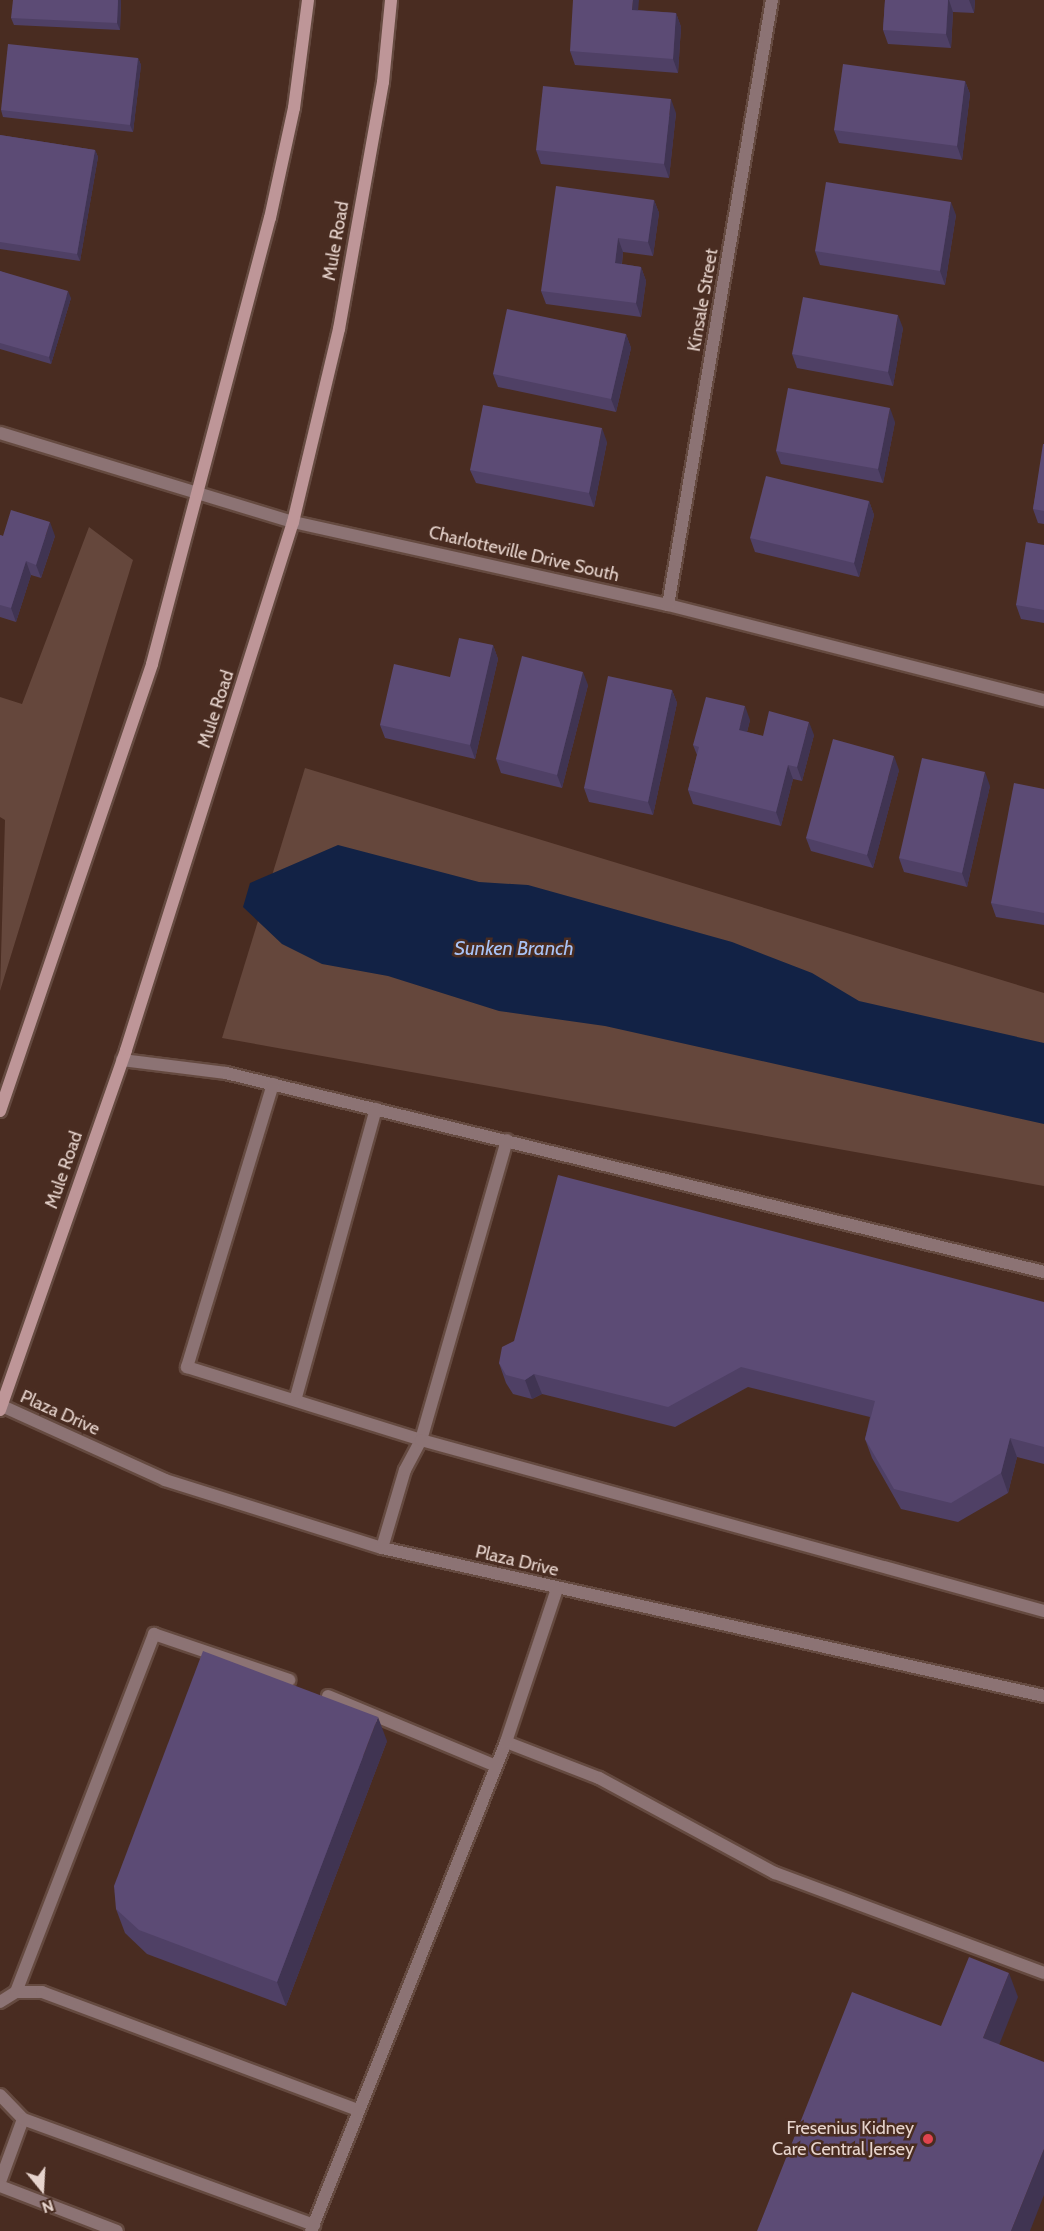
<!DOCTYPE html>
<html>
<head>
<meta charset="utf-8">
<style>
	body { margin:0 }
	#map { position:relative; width:1044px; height:2231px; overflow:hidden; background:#492c21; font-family:Cabin,sans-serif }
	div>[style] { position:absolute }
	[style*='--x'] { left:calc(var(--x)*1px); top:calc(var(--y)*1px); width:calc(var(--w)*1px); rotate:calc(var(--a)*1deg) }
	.green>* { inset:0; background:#65473c }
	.water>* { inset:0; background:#122245 }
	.roads { filter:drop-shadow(2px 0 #654a40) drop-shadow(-2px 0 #654a40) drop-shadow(0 2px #654a40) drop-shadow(0 -2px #654a40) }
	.service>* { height:12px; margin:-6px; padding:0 6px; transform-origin:6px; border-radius:6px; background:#8c7374 }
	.minor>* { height:12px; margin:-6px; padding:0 6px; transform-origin:6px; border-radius:6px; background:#8c7374 }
	.secondary>* { height:12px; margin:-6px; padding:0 6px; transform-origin:6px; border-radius:6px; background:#be9698 }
	.wall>* { inset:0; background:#4f4065 }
	.shaded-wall>* { inset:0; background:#403452 }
	.building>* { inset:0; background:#5c4b75 }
	.dots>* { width:16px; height:16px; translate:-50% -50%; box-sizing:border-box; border:3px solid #492c21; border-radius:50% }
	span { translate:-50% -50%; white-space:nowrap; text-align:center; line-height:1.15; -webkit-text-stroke:5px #492c21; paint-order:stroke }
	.street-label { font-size:18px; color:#e7d4cd }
	.poi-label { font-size:18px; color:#e7d4cd }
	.right { translate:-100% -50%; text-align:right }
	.water-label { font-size:20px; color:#a8c3f7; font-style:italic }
	.north { position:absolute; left:12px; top:2159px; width:60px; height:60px; -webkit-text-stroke:4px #492c21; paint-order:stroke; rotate:162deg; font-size:16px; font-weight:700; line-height:24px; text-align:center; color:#e7d4cd }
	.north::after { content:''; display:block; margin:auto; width:21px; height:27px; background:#e7d4cd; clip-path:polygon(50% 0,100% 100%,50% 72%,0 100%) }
</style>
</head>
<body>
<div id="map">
	<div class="green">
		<div style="clip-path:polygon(89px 527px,133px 560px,0 991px,5px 820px,0 817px,0 697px,22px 704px)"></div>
		<div style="clip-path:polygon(305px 768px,1044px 993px,1044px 1186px,222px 1038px)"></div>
	</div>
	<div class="water">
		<div style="clip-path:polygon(338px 845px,479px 882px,528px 885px,732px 942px,812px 973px,859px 1001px,1044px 1043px,1044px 1124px,605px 1026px,499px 1011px,388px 976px,322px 964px,282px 944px,243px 907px,250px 883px)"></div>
	</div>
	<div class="roads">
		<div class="service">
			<div style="--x:122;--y:1060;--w:105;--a:7.1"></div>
			<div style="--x:226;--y:1073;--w:842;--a:13.67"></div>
			<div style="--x:273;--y:1084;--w:296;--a:106.9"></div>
			<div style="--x:187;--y:1367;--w:245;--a:17.3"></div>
			<div style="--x:421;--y:1440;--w:312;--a:-74"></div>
			<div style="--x:296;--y:1397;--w:299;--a:-74.5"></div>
			<div style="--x:382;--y:1548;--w:81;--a:-73.6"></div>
			<div style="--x:405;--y:1470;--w:34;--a:-62"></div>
			<div style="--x:421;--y:1440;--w:646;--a:15.35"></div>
			<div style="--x:328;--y:1696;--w:182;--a:22.6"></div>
			<div style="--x:506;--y:1742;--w:100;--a:21.2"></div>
			<div style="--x:599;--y:1778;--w:200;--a:28.4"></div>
			<div style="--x:775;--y:1873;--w:287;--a:20.4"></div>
			<div style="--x:16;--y:1992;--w:384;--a:-68.9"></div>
			<div style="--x:154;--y:1634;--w:143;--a:18.8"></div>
			<div style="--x:0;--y:2002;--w:19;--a:-32"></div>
			<div style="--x:16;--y:1992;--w:26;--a:0"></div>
			<div style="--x:42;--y:1992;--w:336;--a:20.5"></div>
			<div style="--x:0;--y:2095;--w:33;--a:46"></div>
			<div style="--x:23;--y:2119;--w:67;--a:110.1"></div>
			<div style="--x:23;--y:2119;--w:310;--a:20"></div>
			<div style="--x:0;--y:2186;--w:125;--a:21"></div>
			<div style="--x:311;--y:2231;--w:526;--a:-68.26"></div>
			<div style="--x:506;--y:1742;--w:161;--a:-71.6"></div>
		</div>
		<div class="minor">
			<div style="--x:0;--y:433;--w:306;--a:16.9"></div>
			<div style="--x:293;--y:522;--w:384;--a:12.5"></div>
			<div style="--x:668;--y:605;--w:388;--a:14.2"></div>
			<div style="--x:668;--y:605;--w:614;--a:-80.25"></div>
			<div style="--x:0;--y:1405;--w:181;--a:24.4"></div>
			<div style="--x:165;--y:1480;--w:227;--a:17.4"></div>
			<div style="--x:382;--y:1548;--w:678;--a:12.6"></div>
		</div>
		<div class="secondary">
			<div style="--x:0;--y:1111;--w:472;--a:-71.2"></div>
			<div style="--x:152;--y:664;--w:461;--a:-75.2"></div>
			<div style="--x:270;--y:218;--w:113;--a:-77.7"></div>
			<div style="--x:294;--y:108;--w:109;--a:-82.6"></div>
			<div style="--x:0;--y:1410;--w:381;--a:-70.7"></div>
			<div style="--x:126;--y:1050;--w:554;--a:-72.45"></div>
			<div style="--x:293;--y:522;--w:198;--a:-76.6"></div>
			<div style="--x:339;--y:329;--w:251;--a:-79.9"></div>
			<div style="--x:383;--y:82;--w:82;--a:-84.4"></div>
		</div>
	</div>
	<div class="wall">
		<div style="clip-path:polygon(121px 0,120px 30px,14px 25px,11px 18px)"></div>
		<div style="clip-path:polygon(885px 0,975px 0,974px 13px,953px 12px,951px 48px,888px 44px,883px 30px)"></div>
		<div style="clip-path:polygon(638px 10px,676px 13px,681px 27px,678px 73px,575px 65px,570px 51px)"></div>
		<div style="clip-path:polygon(138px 58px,141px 65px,133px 132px,3px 117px,1px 110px)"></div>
		<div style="clip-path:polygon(965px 81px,970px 94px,962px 160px,839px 143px,834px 130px)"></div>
		<div style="clip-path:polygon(676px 113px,669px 178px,541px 164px,536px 150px)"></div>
		<div style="clip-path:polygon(0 135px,95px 150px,98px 157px,80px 261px,0 249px)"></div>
		<div style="clip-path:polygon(654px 200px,659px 213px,653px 256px,623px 252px,622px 264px,641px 267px,646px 281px,641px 317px,546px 304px,541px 291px)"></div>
		<div style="clip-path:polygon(956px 215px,945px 285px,820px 265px,815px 251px)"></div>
		<div style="clip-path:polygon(0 271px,71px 298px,51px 364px,0 349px)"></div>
		<div style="clip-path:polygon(903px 328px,893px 386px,797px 368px,792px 354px)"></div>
		<div style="clip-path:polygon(626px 334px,631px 348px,616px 412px,498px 387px,493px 374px)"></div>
		<div style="clip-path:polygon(895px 422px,883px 483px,781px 464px,776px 451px)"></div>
		<div style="clip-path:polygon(607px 442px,594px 507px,476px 483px,470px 470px)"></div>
		<div style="clip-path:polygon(1044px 444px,1044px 524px,1038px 523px,1033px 509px)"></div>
		<div style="clip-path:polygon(869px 501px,874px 515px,859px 577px,755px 552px,750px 538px)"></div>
		<div style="clip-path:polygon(0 535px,3px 536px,55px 536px,41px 578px,31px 575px,16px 622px,0 617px)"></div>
		<div style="clip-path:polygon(1044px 545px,1044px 623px,1021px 619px,1016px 605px)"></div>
		<div style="clip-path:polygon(493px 645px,498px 659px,475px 759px,385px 738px,380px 725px,450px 677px)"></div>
		<div style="clip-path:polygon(588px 685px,562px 788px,501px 773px,496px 759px)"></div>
		<div style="clip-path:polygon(672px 690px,677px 703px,653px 815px,589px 802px,584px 788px)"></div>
		<div style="clip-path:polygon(750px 720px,747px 732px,763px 736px,814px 735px,802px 781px,793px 779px,781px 826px,693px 804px,688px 790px,697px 755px,693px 745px)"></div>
		<div style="clip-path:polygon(899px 770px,873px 868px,811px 851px,806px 838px)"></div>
		<div style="clip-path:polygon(990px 786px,967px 887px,904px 872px,899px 858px)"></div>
		<div style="clip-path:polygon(1044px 789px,1044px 925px,996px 917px,991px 903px)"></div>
		<div style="clip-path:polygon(1044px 1302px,1044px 1464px,1017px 1457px,1008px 1493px,958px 1522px,901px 1509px,872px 1458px,865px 1439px,870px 1417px,748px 1387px,675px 1427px,542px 1394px,532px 1399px,513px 1394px,506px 1383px,499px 1363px)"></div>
		<div style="clip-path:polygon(387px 1741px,286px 2006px,147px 1954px,125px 1933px,116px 1909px)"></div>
	</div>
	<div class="shaded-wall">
		<div style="clip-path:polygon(118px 0,121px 0,120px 30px,117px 23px)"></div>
		<div style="clip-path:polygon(633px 0,639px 0,637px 23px,632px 10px)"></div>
		<div style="clip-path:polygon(948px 0,949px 0,953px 12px,951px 48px,946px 34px)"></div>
		<div style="clip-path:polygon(969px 0,975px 0,974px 13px)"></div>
		<div style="clip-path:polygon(676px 13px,681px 27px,678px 73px,673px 59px)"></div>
		<div style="clip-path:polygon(138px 58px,141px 65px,133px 132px,130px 125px)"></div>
		<div style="clip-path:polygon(965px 81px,970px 94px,962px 160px,957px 146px)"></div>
		<div style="clip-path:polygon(671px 99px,676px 113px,669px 178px,664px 164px)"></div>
		<div style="clip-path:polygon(95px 150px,98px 157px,80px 261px,77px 254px)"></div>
		<div style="clip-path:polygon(654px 200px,659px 213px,653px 256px,648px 242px)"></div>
		<div style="clip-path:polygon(951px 202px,956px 215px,945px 285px,940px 271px)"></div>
		<div style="clip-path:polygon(618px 238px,623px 252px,620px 277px,615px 263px)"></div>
		<div style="clip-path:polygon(641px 267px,646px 281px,641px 317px,636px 303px)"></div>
		<div style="clip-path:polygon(68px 291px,71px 298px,51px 364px,49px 357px)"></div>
		<div style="clip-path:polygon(898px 315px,903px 328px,893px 386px,888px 372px)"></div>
		<div style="clip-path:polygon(626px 334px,631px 348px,616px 412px,611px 399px)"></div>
		<div style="clip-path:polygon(890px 408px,895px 422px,883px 483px,878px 469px)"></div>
		<div style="clip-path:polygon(602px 428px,607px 442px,594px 507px,589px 493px)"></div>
		<div style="clip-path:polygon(869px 501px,874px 515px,859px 577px,854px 563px)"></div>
		<div style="clip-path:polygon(50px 522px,55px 536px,41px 578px,36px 565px)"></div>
		<div style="clip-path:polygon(26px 561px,31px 575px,16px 622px,11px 608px)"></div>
		<div style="clip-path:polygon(493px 645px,498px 659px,475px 759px,470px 745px)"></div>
		<div style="clip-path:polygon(583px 672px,588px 685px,562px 788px,557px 775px)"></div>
		<div style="clip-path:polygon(672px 690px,677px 703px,653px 815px,648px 802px)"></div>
		<div style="clip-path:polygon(745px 706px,750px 720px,744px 744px,739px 730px)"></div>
		<div style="clip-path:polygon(809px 722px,814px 735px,802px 781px,797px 767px)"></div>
		<div style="clip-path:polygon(894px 756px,899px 770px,873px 868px,867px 855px)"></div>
		<div style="clip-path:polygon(788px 765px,793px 779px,781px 826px,776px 812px)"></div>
		<div style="clip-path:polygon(985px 772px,990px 786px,967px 887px,962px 873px)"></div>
		<div style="clip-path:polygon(534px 1374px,542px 1394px,532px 1399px,525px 1380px)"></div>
		<div style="clip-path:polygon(1010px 1438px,1017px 1457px,1008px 1493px,1001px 1473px)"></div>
		<div style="clip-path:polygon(378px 1717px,387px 1741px,286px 2006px,277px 1982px)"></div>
		<div style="clip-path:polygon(1009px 1973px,1018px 1997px,992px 2063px,983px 2038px)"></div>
		<div style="clip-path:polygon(1044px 2149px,1044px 2195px,1030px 2231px,1011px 2231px)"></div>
	</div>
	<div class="building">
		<div style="clip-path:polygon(13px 0,118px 0,117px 23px,11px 18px)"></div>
		<div style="clip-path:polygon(573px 0,633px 0,632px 10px,676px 13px,673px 59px,570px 51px)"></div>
		<div style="clip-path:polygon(885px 0,948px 0,946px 34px,883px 30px)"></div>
		<div style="clip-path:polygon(8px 44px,138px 58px,130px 125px,1px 110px)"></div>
		<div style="clip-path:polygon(843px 64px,965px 81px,957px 146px,834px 130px)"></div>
		<div style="clip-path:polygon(543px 86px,671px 99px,664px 164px,536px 150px)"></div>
		<div style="clip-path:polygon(0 135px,95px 150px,77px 254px,0 242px)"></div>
		<div style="clip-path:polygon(826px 182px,951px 202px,940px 271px,815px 251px)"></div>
		<div style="clip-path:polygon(556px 186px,654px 200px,648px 242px,618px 238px,615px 263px,641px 267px,636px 303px,541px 291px)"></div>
		<div style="clip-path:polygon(0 271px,68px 291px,49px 357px,0 343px)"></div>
		<div style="clip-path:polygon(803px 297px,898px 315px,888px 372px,792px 354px)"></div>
		<div style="clip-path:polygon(507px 309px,626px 334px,611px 399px,493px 374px)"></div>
		<div style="clip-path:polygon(788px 388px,890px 408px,878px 469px,776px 451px)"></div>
		<div style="clip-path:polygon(483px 405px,602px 428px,589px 493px,470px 470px)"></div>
		<div style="clip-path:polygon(1043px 444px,1044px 444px,1044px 511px,1033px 509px)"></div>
		<div style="clip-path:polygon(766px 476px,869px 501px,854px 563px,750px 538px)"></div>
		<div style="clip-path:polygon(11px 510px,50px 522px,36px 565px,26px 561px,11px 608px,0 605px,0 535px,3px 536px)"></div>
		<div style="clip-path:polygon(1026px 542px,1044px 545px,1044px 610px,1016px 605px)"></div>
		<div style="clip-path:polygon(459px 638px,493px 645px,470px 745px,380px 725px,394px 664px,450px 677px)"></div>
		<div style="clip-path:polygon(522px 656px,583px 672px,557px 775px,496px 759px)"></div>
		<div style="clip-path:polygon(608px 676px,672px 690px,648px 802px,584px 788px)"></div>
		<div style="clip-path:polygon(706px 697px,745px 706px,739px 730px,763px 736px,769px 711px,809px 722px,797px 767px,788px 765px,776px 812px,688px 790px,699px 747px,693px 745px)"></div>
		<div style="clip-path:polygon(833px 739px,894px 756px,867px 855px,806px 838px)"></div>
		<div style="clip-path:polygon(922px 758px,985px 772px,962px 873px,899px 858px)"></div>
		<div style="clip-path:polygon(1014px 783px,1044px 789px,1044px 913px,991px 903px)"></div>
		<div style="clip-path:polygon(558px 1175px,1044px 1302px,1044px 1447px,1010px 1438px,1001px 1473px,951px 1503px,894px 1489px,865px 1439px,875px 1401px,741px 1367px,668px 1407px,534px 1374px,525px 1380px,506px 1375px,499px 1363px,502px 1347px,514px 1341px)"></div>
		<div style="clip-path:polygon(203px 1651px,378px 1717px,277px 1982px,139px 1930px,116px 1909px,114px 1886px)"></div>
		<div style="clip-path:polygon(969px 1957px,1009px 1973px,983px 2038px,1044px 2062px,1044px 2149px,1011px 2231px,757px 2231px,852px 1992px,941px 2026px)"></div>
	</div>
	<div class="dots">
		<div style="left:928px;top:2139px;background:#e0444e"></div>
	</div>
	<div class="street-label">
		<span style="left:336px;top:241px;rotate:-80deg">Mule Road</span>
		<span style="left:703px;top:300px;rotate:-80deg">Kinsale Street</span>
		<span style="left:524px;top:554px;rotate:13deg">Charlotteville Drive South</span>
		<span style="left:216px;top:709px;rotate:-72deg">Mule Road</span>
		<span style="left:64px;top:1170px;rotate:-71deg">Mule Road</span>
		<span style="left:60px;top:1413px;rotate:24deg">Plaza Drive</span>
		<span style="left:517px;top:1561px;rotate:13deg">Plaza Drive</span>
	</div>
	<div class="poi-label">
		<span class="right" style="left:914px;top:2139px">Fresenius Kidney<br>Care Central Jersey</span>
	</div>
	<div class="water-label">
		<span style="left:514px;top:948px">Sunken Branch</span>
	</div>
	<div class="north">N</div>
</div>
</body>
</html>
